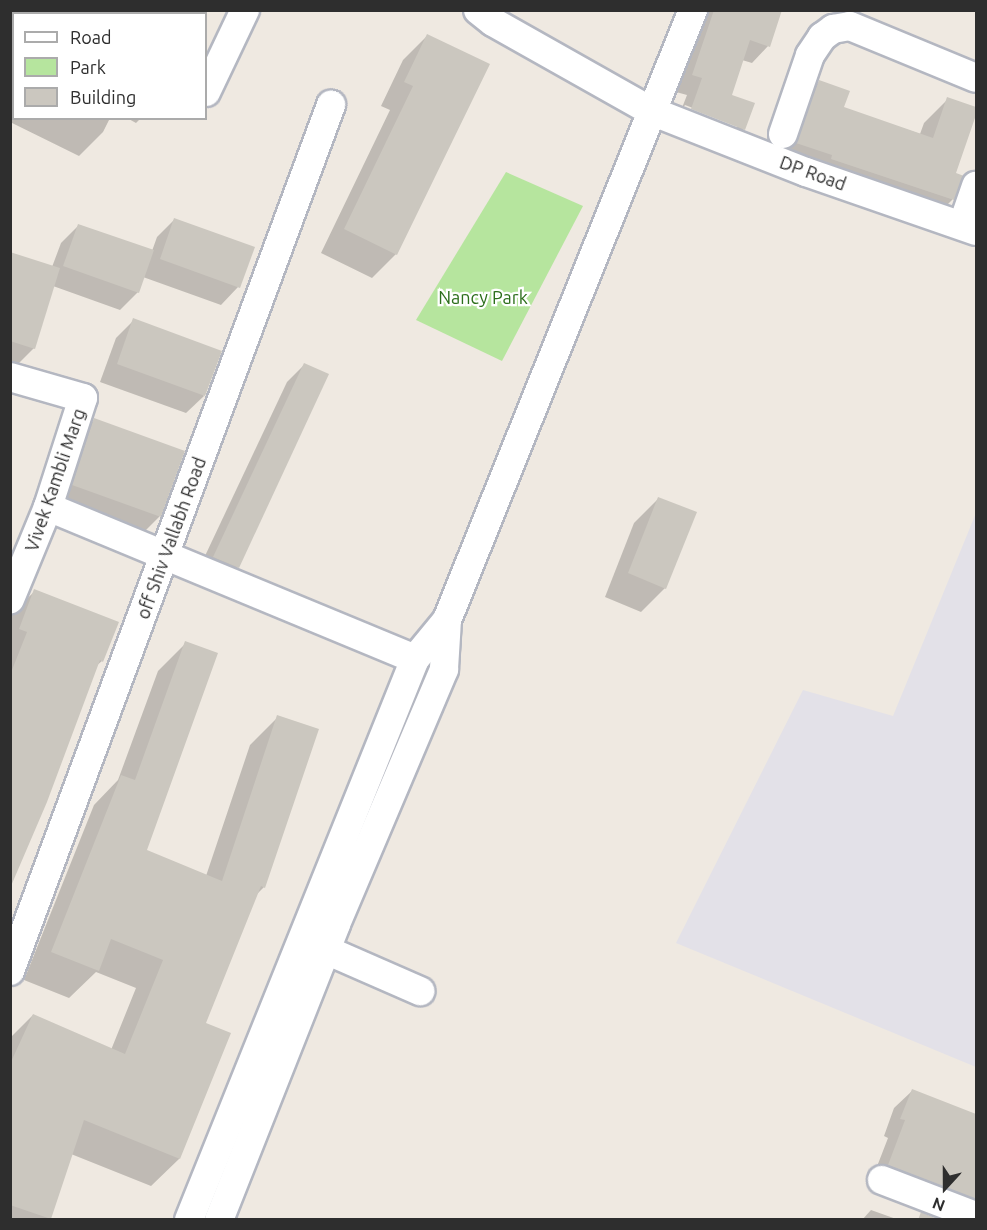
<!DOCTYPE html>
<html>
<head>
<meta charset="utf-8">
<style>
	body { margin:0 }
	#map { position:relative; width:987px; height:1230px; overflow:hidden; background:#efe9e1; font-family:Ubuntu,sans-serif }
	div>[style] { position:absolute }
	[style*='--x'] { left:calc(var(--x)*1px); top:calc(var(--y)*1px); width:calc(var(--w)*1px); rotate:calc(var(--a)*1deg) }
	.industrial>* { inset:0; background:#e3e1e8 }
	.green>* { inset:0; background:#b6e59e }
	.shadow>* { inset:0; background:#0003 }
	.building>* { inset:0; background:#cbc7bf }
	.roads { filter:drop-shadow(2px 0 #b4b7c1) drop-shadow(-2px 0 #b4b7c1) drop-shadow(0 2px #b4b7c1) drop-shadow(0 -2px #b4b7c1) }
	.minor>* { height:28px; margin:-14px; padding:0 14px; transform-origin:14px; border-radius:14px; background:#fff }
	span { translate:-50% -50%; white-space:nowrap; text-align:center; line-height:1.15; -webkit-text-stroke:4.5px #fff; paint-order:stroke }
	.street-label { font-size:18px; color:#2e2e2e }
	.park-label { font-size:18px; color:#2c6e1b }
	.frame { position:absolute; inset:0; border:12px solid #2e2e2e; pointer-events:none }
	.legend { position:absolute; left:12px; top:12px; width:195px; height:108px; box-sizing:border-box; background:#fff; border:2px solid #ababab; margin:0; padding:8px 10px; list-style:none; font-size:18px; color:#2e2e2e }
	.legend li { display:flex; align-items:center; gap:12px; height:30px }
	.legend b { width:30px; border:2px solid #ababab }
	.north { position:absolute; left:915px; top:1158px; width:60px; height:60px; -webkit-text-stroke:4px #fff; paint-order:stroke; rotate:201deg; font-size:16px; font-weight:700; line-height:24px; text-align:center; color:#2e2e2e }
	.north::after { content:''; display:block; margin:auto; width:21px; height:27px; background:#2e2e2e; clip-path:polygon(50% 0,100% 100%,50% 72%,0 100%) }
</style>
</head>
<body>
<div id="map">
	<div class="industrial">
		<div style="clip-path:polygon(976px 513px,976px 1067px,676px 943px,803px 690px,893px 716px)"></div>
	</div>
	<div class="green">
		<div style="clip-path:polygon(506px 172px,583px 206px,502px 361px,416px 320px)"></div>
	</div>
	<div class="shadow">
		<div style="clip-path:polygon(10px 10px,41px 10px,48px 14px,14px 14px,14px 118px,110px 118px,103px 132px,79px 156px,10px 122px)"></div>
		<div style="clip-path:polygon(129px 10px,194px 10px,199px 14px,126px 14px)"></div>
		<div style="clip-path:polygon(evenodd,704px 10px,780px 10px,768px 46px,752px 63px,742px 60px,730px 96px,744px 129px,727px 146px,675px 126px,687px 95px,676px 92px,704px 10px,685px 105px,737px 125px,737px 129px,683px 108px,685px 105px)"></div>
		<div style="clip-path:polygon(427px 36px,396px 254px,372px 278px,321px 253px,390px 110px,381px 106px,403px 60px)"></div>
		<div style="clip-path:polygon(819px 82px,842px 108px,920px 134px,924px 123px,948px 99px,976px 108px,955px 174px,962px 177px,952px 200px,928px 224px,773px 167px,795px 106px)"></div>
		<div style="clip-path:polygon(127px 118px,141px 118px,136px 123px)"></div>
		<div style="clip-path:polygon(175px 219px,238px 287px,221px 305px,143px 277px,138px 292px,120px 310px,53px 286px,34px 348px,16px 366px,10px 364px,10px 254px,52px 267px,61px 243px,79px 225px,152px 251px,157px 237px)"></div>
		<div style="clip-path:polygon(134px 320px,204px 396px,186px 413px,100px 382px,116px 338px)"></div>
		<div style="clip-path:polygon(305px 364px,238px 567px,220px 585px,196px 575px,287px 382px)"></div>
		<div style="clip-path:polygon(94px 420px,183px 452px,159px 517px,142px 534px,56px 503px,77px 437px)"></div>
		<div style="clip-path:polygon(658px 499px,665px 588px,641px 612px,605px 597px,634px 523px)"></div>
		<div style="clip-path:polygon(35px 591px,102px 661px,96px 666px,15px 874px,10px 878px,10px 615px)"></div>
		<div style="clip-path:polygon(186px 643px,145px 851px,206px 876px,250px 745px,278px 717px,264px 887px,255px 896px,204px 1024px,179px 1159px,151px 1186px,71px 1154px,49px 1218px,10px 1220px,10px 1038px,33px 1015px,111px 1050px,136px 988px,96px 972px,69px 998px,24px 980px,94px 805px,118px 780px,158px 671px)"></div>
		<div style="clip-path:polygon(912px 1091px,976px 1115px,976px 1220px,871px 1182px,888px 1138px,884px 1136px,894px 1108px)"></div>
		<div style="clip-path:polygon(871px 1210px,899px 1220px,862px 1220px)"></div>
	</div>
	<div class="building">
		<div style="clip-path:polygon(714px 10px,782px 10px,770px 47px,750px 40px,732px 95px,755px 103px,745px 130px,691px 109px,702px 78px,692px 75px)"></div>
		<div style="clip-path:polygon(427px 34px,490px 64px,397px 255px,344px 229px,413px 86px,404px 82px)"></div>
		<div style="clip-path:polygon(819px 80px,850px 91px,844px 107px,933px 138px,947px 97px,976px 107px,976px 115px,956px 173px,964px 176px,954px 200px,831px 159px,832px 155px,796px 143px)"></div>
		<div style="clip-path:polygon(174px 218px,255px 247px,240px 288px,160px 259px)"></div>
		<div style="clip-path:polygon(78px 224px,154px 250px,139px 293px,63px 266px)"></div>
		<div style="clip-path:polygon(10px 252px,60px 268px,35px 349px,10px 341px)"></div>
		<div style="clip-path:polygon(133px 318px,222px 351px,205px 396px,117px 364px)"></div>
		<div style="clip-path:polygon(304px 363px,329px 374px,239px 568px,213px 557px)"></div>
		<div style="clip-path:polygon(94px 418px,185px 451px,161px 517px,72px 485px)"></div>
		<div style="clip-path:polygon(658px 497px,697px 512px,666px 589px,628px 573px)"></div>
		<div style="clip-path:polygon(34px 589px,119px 622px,103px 662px,100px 660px,47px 802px,11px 886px,10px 675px,27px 632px,19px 629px)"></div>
		<div style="clip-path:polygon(185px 641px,218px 653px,147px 850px,222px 881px,277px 715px,319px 729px,265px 888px,261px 886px,206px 1023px,231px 1033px,180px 1159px,84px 1120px,51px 1219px,10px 1205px,10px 1064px,33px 1014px,125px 1054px,163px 960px,111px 939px,99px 971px,51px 952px,121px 775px,135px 780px)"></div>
		<div style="clip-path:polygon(912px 1089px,976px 1114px,976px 1199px,888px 1165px,905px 1120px,900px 1119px)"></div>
		<div style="clip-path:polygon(921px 1212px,939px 1220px,918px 1220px)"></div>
	</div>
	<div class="roads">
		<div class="minor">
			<div style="--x:478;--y:10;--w:19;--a:39"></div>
			<div style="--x:493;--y:22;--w:181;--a:29.4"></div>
			<div style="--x:651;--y:111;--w:167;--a:21.5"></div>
			<div style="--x:806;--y:172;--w:180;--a:19.1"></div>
			<div style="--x:206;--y:92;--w:91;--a:-64.6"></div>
			<div style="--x:783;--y:134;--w:83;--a:-71.1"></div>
			<div style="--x:810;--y:55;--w:22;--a:-56"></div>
			<div style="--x:822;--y:37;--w:14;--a:-36"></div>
			<div style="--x:833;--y:29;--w:17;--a:-10"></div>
			<div style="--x:850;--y:26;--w:136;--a:22.4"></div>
			<div style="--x:966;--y:215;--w:31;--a:-71"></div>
			<div style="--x:10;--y:377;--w:76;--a:16"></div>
			<div style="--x:83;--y:398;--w:114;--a:107.8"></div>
			<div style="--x:48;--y:507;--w:100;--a:112.4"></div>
			<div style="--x:48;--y:507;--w:397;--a:22.5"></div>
			<div style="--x:326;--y:950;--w:103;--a:23.6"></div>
			<div style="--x:10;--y:971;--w:924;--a:-69.66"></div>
			<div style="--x:882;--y:1180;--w:101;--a:21"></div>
			<div style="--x:189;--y:1220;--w:605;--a:-68.06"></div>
			<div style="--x:415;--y:659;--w:50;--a:-50.6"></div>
			<div style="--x:447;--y:620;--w:658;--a:-68.04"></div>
			<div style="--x:219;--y:1220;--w:318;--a:-68.4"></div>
			<div style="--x:336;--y:924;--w:277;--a:-67"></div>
			<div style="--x:444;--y:669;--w:49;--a:-86.5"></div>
		</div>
	</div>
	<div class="street-label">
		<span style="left:813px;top:173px;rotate:20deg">DP Road</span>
		<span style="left:55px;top:480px;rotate:-71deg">Vivek Kambli Marg</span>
		<span style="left:171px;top:538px;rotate:-70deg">off Shiv Vallabh Road</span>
	</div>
	<div class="park-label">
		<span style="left:483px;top:297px">Nancy Park</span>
	</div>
	<div class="frame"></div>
	<ul class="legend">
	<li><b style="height:8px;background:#fff"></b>Road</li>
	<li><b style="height:16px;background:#b6e59e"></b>Park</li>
	<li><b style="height:16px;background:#cbc7bf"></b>Building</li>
	</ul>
	<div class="north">N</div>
</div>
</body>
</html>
